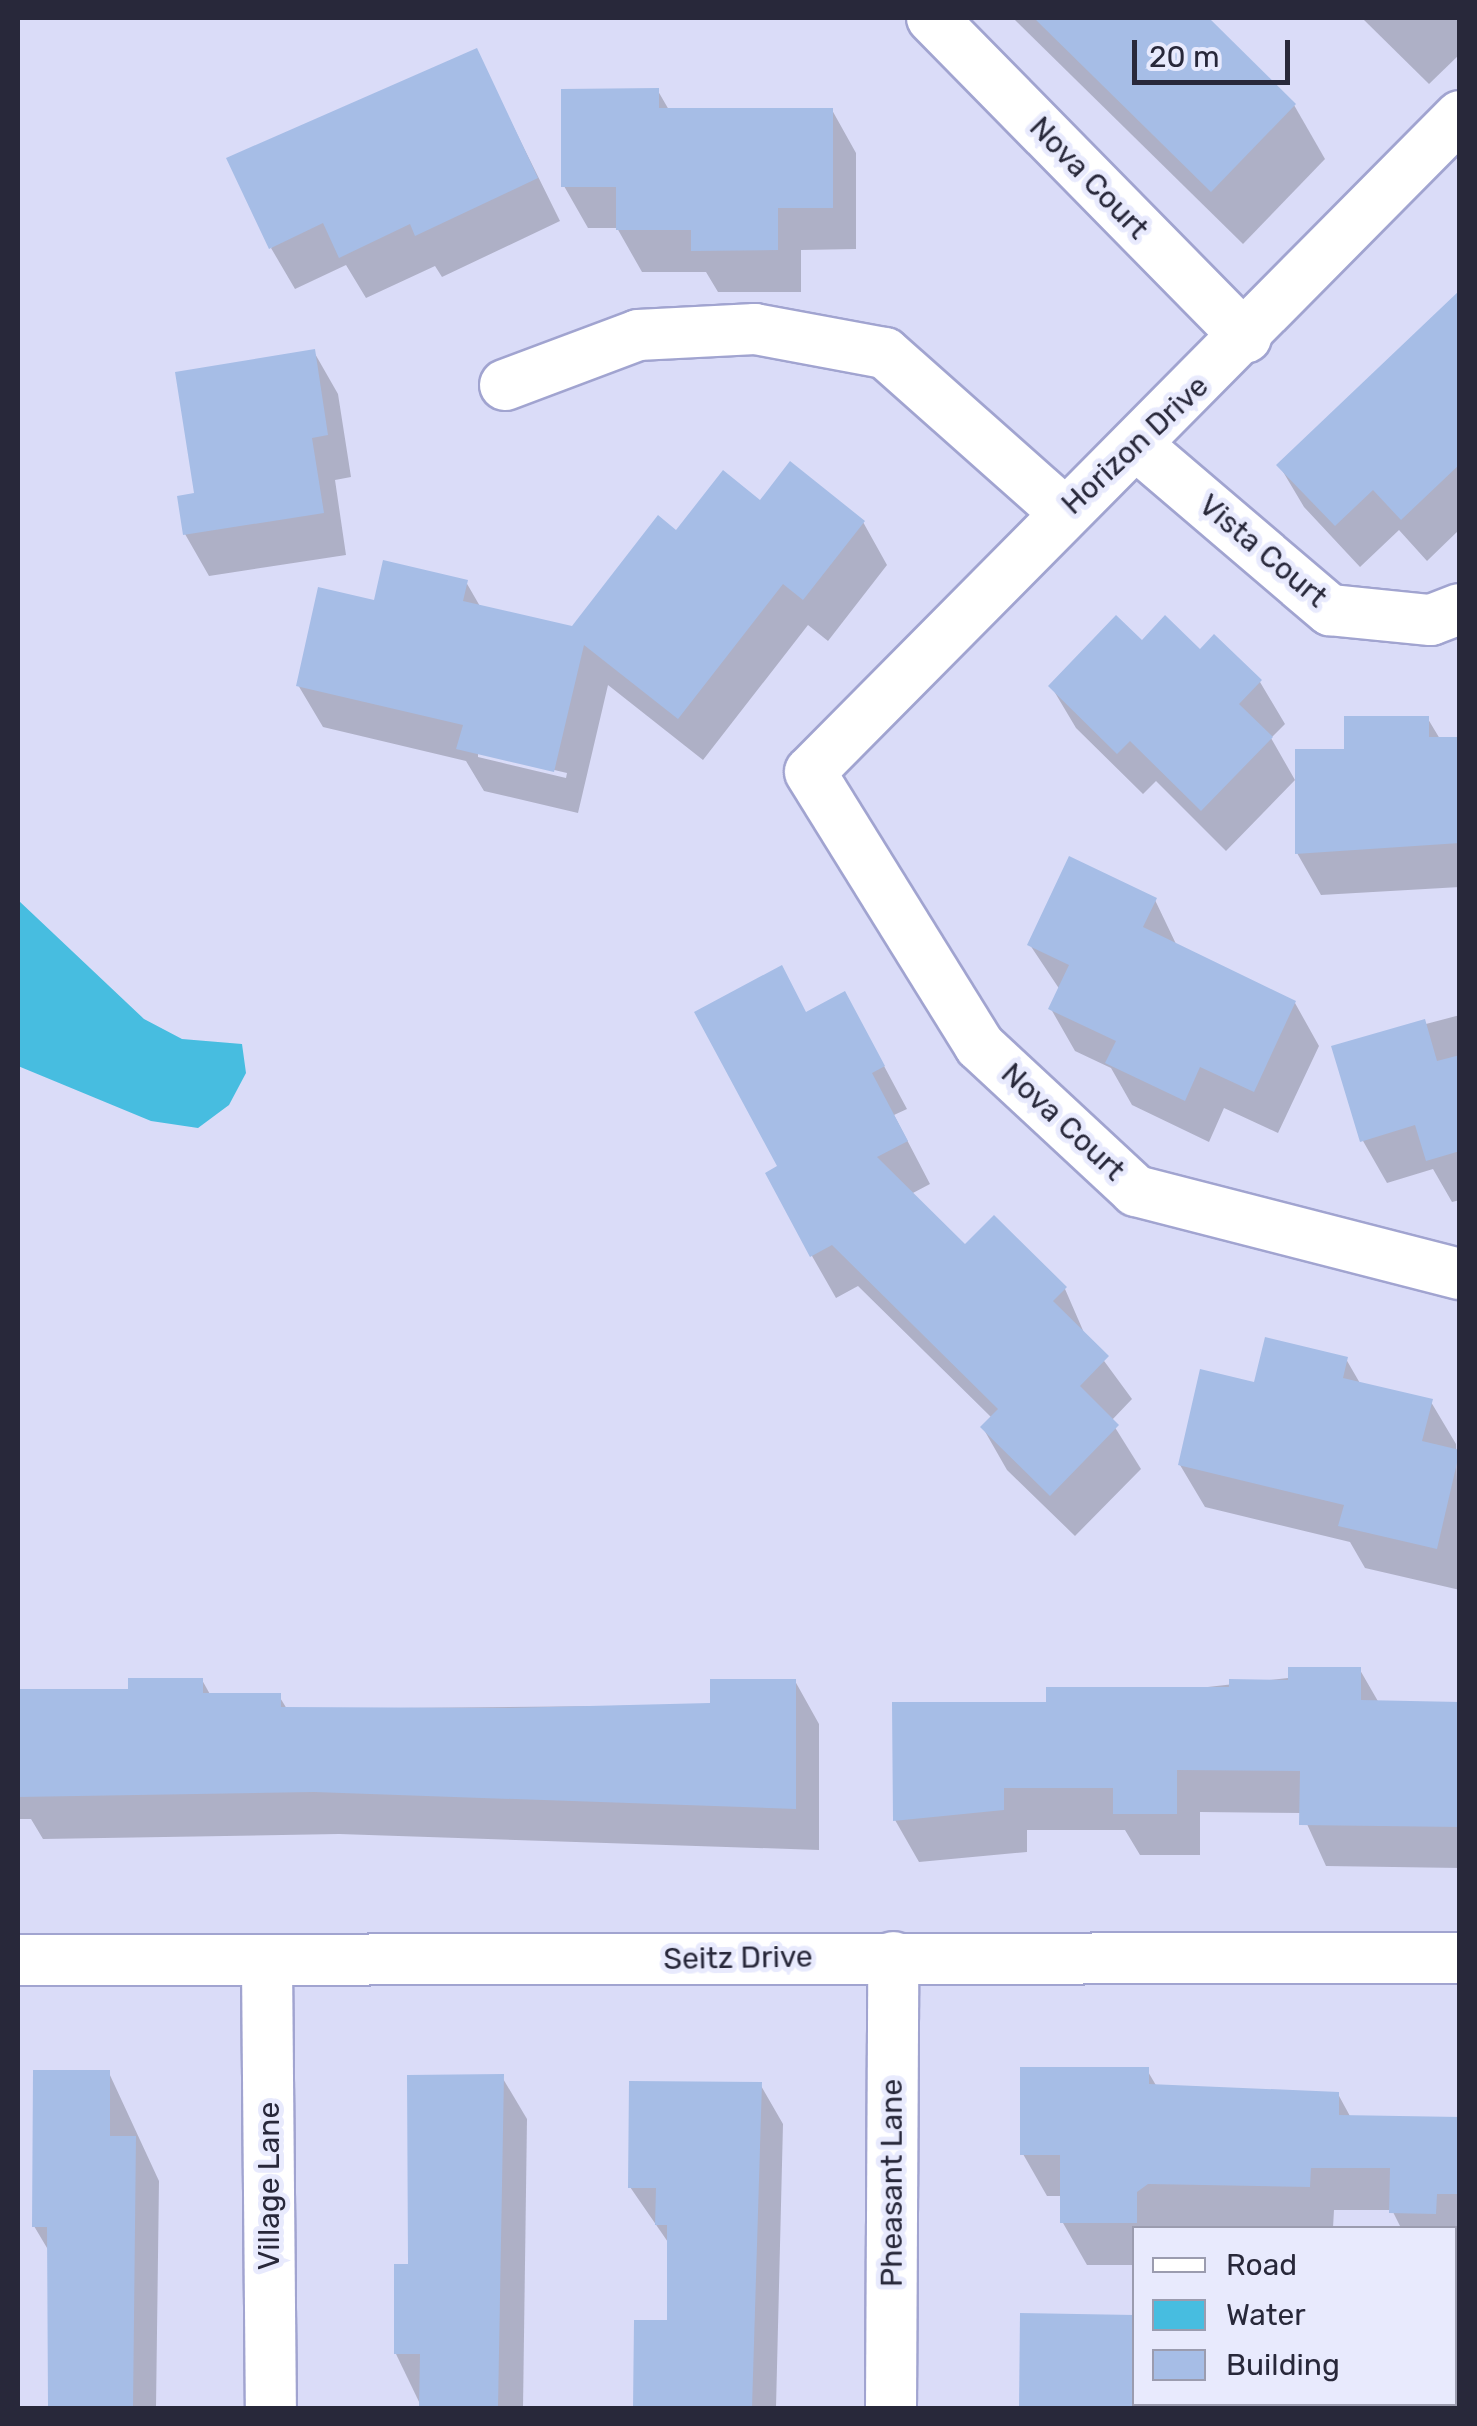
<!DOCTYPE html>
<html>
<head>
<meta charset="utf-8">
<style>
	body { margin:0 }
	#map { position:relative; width:1477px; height:2426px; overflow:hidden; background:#dadcf8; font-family:Rubik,sans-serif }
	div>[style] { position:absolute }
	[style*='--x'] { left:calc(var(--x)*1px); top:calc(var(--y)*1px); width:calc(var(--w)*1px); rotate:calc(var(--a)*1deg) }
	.water>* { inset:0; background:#47bde0 }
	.shadow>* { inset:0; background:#0003 }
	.building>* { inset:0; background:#a6bde6 }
	.roads { filter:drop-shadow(2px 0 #a1a4d0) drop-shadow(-2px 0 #a1a4d0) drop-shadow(0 2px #a1a4d0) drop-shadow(0 -2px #a1a4d0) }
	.street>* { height:50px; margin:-25px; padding:0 25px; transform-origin:25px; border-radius:25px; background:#fff }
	span { translate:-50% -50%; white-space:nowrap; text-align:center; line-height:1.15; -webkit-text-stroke:10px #e8eafd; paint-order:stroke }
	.street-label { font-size:30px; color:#28283a }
	.frame { position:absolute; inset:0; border:20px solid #28283a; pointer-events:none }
	.legend { position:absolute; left:1132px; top:2226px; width:325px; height:180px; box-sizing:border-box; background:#e8eafd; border:2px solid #9b9caf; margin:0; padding:12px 18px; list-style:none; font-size:30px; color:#28283a }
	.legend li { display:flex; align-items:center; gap:20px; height:50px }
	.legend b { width:50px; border:2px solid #9b9caf }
	.scale { position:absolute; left:1132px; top:40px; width:158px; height:45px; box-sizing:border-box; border:5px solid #28283a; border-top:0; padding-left:12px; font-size:30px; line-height:35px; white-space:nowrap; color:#28283a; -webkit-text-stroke:8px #e8eafd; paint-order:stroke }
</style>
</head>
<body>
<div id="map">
	<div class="water">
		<div style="clip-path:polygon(18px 900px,144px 1019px,182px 1039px,242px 1044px,246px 1073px,229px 1105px,198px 1128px,151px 1121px,18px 1066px)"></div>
	</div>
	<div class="shadow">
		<div style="clip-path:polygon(1013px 18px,1205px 18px,1294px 105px,1325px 159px,1243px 244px)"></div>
		<div style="clip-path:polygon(1362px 18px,1460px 18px,1460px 54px,1429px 84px)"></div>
		<div style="clip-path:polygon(476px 51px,560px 221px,442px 277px,435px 266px,366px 298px,346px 265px,295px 289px,271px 248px)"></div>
		<div style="clip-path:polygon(658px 91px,669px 110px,832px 110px,856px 153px,856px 249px,801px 250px,801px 292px,718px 292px,706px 272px,642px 272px,617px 228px,588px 228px,564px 186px)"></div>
		<div style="clip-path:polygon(1460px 310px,1460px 529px,1427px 561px,1399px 530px,1360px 567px,1304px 507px,1279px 465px)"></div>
		<div style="clip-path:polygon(314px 352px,338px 394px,351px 477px,335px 480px,346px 555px,209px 576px,185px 534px,197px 495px)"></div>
		<div style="clip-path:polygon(evenodd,760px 503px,863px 522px,887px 565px,828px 641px,808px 625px,703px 760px,608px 685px,578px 813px,484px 791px,466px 761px,323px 727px,298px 685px,376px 603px,466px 582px,481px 608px,573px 629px,676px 533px,760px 503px,478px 752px,567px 773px,566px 778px,478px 757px,478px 752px)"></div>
		<div style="clip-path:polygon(1142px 643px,1200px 653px,1260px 682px,1285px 724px,1271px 738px,1295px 780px,1226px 851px,1156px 781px,1143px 794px,1076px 728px,1051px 686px)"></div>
		<div style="clip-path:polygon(1428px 719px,1440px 739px,1460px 739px,1460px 887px,1321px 895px,1297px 853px,1346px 752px)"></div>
		<div style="clip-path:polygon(1155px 900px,1177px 946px,1295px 1003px,1319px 1046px,1278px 1133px,1224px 1108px,1209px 1142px,1132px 1105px,1111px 1068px,1075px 1051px,1051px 1009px,1060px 990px,1030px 945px)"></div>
		<div style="clip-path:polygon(807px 1014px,868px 1036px,907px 1109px,894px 1115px,930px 1184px,911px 1194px,965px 1248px,994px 1218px,1065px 1289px,1085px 1335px,1132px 1399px,1111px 1421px,1141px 1469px,1075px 1536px,1007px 1470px,983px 1428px,992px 1418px,858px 1286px,836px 1298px,812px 1256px,781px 1167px)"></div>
		<div style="clip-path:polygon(1460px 1015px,1460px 1200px,1452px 1202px,1433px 1169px,1387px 1183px,1363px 1141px,1335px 1048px)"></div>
		<div style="clip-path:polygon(1346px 1359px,1361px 1385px,1431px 1402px,1456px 1444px,1460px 1590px,1365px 1568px,1350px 1542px,1205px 1507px,1180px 1465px,1256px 1385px)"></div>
		<div style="clip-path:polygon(1360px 1670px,1379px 1703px,1460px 1704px,1460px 1868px,1326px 1866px,1302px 1813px,1200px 1812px,1200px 1855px,1140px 1855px,1125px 1830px,1027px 1830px,1027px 1852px,919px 1862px,895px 1820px,1048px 1705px)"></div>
		<div style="clip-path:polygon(202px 1680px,211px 1696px,279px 1696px,287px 1709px,712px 1705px,795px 1681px,819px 1724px,819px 1850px,339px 1834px,43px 1839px,31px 1819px,18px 1819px,18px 1691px,130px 1692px)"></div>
		<div style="clip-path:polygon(1147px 2070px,1157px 2087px,1338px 2094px,1351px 2118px,1460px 2120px,1459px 2255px,1454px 2228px,1401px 2228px,1392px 2210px,1334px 2210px,1333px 2228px,1134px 2228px,1134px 2265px,1087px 2265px,1063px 2223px,1063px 2196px,1047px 2196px,1023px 2154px)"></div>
		<div style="clip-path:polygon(109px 2073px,159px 2181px,156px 2408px,51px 2408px,50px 2253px,34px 2226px)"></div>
		<div style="clip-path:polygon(502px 2077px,527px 2119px,523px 2408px,422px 2408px,396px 2354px,410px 2267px)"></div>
		<div style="clip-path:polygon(760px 2084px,783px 2124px,776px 2408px,636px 2408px,636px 2322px,670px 2323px,670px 2245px,630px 2187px)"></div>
		<div style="clip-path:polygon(1023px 2315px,1132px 2317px,1134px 2404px,1369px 2408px,1021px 2408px)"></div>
	</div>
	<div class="building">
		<div style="clip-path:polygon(1034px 18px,1209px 18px,1296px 104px,1211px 192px)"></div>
		<div style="clip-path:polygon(477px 48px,538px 178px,415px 236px,410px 224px,339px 258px,323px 223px,269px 249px,226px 158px)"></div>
		<div style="clip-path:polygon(659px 88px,659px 108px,833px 108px,833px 208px,778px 208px,778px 250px,691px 251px,691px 230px,616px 230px,616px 187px,561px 187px,561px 89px)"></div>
		<div style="clip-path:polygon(1460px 290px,1460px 464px,1401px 520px,1373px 490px,1335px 526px,1276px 465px)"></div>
		<div style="clip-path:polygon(315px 349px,328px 435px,312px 438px,324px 513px,183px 535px,177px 496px,194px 493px,175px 372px)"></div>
		<div style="clip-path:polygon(790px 461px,865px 521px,803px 600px,783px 584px,678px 719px,584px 645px,554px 772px,456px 749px,463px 725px,296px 686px,318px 587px,374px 600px,383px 560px,468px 580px,463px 601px,572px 626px,658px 515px,676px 530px,723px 470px,760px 500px)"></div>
		<div style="clip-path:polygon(1116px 615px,1142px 640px,1165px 615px,1200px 649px,1214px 634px,1262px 680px,1239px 704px,1273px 737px,1201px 811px,1130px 741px,1117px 754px,1048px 686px)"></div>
		<div style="clip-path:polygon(1344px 716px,1429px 716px,1429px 737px,1460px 737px,1460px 843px,1295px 854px,1295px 749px,1344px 749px)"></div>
		<div style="clip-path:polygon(1069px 856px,1157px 898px,1143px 927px,1296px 1001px,1254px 1092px,1200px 1067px,1185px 1101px,1105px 1063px,1116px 1041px,1048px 1009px,1069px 965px,1027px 945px)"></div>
		<div style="clip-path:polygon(782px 965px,806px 1012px,845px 991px,885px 1066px,872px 1073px,908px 1141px,877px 1157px,965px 1244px,994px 1215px,1067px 1287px,1053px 1301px,1109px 1356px,1080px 1386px,1119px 1425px,1050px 1496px,980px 1427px,998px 1409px,832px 1245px,810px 1257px,765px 1173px,777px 1166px,694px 1012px)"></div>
		<div style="clip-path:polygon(1425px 1019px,1437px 1061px,1460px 1055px,1460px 1151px,1426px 1161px,1415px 1125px,1360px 1142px,1331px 1046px)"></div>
		<div style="clip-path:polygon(1265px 1337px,1348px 1357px,1343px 1378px,1433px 1399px,1422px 1441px,1460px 1450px,1437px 1549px,1338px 1526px,1344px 1505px,1178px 1465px,1200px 1369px,1254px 1382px)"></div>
		<div style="clip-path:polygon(1288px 1667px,1361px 1667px,1361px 1700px,1460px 1702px,1460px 1827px,1299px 1825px,1300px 1771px,1177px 1770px,1177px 1814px,1113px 1814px,1113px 1788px,1004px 1788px,1004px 1810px,893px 1821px,892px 1702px,1046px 1702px,1046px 1687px,1229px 1687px,1229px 1679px,1288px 1680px)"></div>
		<div style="clip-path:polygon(128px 1678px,203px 1678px,203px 1693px,281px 1693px,281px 1707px,508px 1708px,710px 1703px,710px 1679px,796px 1679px,796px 1809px,314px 1792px,18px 1797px,18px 1689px,128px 1689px)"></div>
		<div style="clip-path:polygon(1020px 2067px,1149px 2067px,1149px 2084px,1339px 2092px,1339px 2115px,1460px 2117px,1460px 2194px,1437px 2194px,1436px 2214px,1389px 2213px,1390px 2168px,1311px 2168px,1310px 2187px,1148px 2184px,1137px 2192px,1137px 2223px,1060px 2223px,1060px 2155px,1020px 2155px)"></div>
		<div style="clip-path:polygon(33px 2070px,110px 2070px,110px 2136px,136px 2136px,133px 2408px,48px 2408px,47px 2227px,32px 2227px)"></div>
		<div style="clip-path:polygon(504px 2074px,498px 2408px,419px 2408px,420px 2354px,394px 2354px,394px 2264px,408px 2264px,407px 2075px)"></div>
		<div style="clip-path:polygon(629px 2081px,762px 2082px,752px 2408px,633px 2408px,634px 2320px,667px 2320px,667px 2225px,655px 2225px,656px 2188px,628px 2188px)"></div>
		<div style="clip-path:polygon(1020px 2313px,1134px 2315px,1132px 2408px,1019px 2408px)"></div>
	</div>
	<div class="roads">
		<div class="street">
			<div style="--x:932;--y:18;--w:448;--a:45.5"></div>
			<div style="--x:1460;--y:116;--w:923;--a:134.74"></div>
			<div style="--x:810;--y:772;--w:322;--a:58.2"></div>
			<div style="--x:980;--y:1046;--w:213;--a:42.9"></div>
			<div style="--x:1136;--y:1191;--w:334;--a:14.4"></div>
			<div style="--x:505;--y:385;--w:142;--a:-20.6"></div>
			<div style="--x:638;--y:335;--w:117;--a:-2.9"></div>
			<div style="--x:755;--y:329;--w:132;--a:10.5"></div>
			<div style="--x:885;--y:353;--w:238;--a:41.6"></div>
			<div style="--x:1140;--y:448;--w:250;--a:40.5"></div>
			<div style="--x:1330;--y:610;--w:101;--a:5.7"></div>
			<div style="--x:1431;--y:620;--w:31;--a:-21"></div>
			<div style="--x:18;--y:1960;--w:1442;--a:-0.08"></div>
			<div style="--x:267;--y:1963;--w:445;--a:89.5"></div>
			<div style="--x:891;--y:2408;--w:451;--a:-89.7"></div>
		</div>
	</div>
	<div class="street-label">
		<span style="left:1089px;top:178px;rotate:46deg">Nova Court</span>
		<span style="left:1135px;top:445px;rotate:-43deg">Horizon Drive</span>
		<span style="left:1263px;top:551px;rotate:40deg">Vista Court</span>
		<span style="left:1063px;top:1122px;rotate:43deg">Nova Court</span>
		<span style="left:738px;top:1958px;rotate:-1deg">Seitz Drive</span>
		<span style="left:892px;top:2183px;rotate:-90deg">Pheasant Lane</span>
		<span style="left:269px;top:2186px;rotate:-90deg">Village Lane</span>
	</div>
	<div class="frame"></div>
	<ul class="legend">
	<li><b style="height:12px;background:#fff"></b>Road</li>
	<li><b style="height:28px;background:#47bde0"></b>Water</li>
	<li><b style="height:28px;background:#a6bde6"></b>Building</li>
	</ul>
	<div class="scale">20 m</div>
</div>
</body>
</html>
